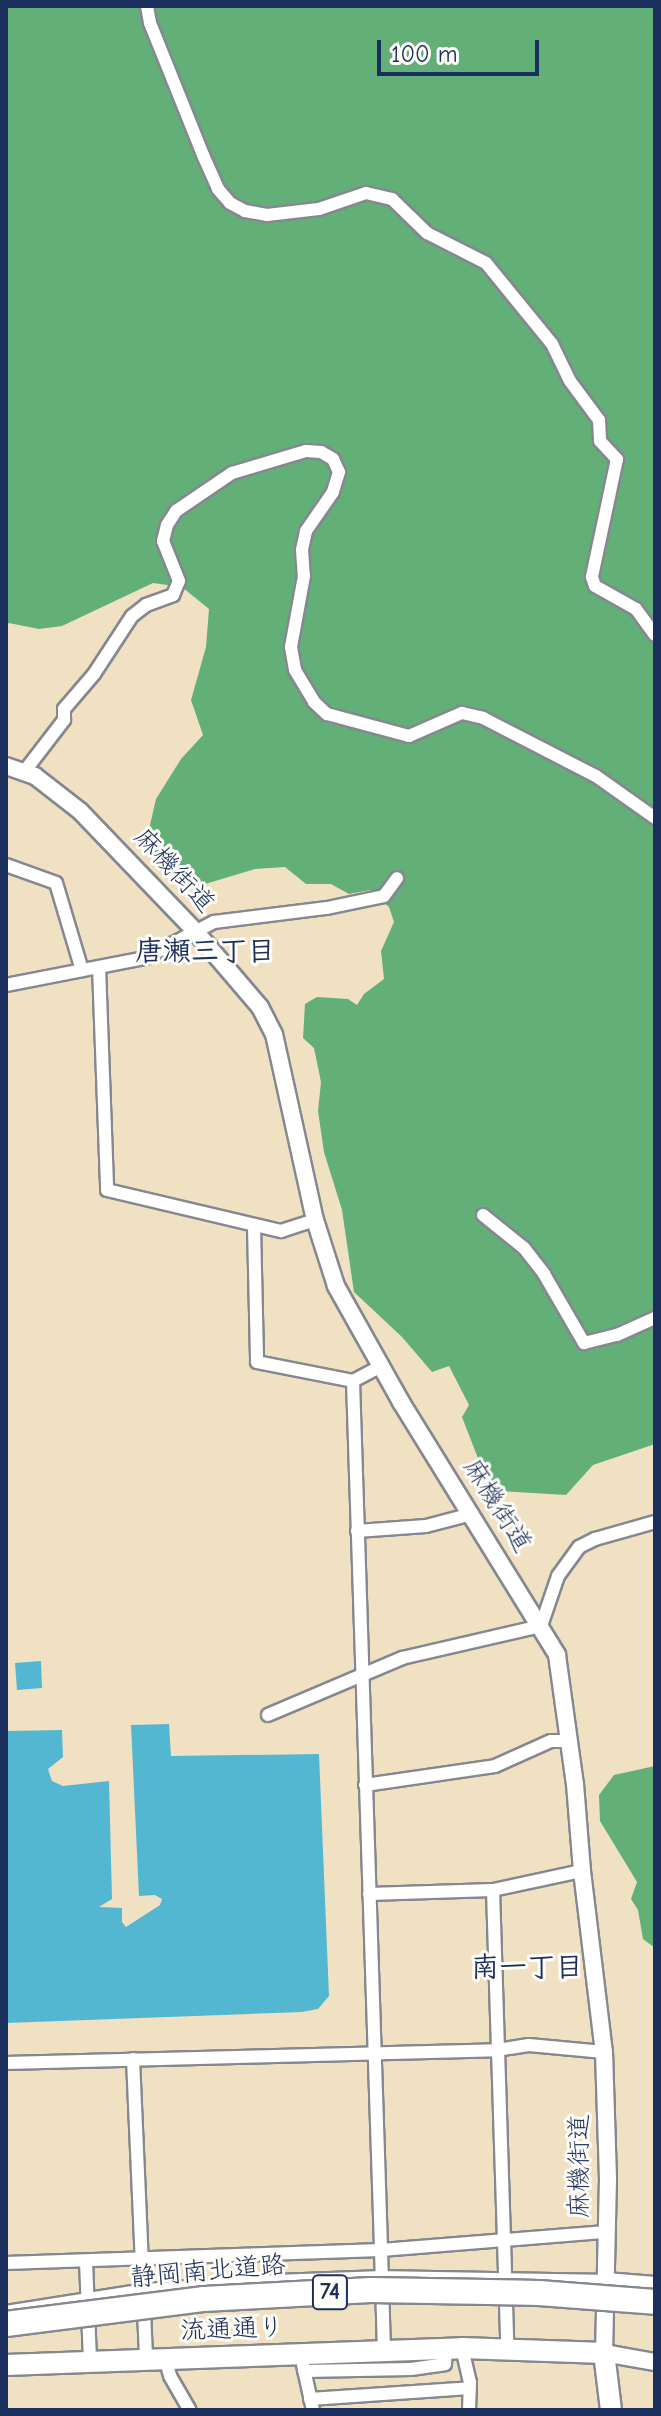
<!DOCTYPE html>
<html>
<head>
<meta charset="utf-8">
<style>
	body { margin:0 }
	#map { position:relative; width:661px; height:2416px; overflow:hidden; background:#f0e1c3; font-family:"Comic Neue","Klee One",sans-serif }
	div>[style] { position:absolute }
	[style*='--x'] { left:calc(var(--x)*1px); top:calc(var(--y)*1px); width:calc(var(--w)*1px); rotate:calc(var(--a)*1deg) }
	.forest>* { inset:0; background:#62af78 }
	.water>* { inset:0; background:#53b7d1 }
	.roads { filter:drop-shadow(2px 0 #868890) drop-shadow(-2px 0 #868890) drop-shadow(0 2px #868890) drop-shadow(0 -2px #868890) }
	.minor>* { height:12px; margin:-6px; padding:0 6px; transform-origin:6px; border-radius:6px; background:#fff }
	.tertiary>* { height:16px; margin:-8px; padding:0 8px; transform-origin:8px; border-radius:8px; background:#fff }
	.primary>* { height:20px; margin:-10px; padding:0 10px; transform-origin:10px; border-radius:10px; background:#fff }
	.bridges { filter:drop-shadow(2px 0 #868890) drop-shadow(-2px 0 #868890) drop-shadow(0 2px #868890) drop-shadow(0 -2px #868890) }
	.motorway-bridge>* { height:24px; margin:-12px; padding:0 12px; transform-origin:12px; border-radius:12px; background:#fff }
	span { translate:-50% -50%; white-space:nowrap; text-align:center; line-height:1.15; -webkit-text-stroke:6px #fdfcf7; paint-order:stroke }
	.shield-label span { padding:2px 6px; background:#fdfcf7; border:2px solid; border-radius:6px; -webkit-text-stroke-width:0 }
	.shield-label { font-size:24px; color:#1b2f5e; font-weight:700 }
	.street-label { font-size:26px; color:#1b2f5e }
	.neighbourhood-label { font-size:28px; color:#1b2f5e; font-weight:700 }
	.frame { position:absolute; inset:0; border:8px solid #1b2f5e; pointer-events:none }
	.scale { position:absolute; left:377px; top:40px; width:162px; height:36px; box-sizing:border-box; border:4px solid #1b2f5e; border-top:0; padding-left:10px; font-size:24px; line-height:28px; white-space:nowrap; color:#1b2f5e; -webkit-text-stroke:6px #fdfcf7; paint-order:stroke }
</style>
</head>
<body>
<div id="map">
	<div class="forest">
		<div style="clip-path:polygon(6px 6px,655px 6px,655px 1444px,593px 1465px,566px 1495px,498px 1491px,481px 1466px,462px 1417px,469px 1405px,449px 1366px,432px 1372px,402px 1337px,354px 1292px,342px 1210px,324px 1152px,318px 1111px,321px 1082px,314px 1048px,303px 1038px,305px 1004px,317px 997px,348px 999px,357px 1005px,364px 994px,384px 979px,381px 951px,394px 922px,389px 907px,370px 890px,349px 894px,331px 884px,306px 884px,285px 867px,255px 869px,192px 888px,164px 871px,152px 850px,150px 825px,156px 799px,181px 759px,203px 735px,191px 700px,206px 647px,209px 609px,182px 587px,153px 583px,62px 626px,39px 629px,9px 623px,6px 626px)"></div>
		<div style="clip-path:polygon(655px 1766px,655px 1948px,643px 1939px,638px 1910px,631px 1899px,637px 1882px,600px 1821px,599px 1795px,614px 1775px)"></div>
	</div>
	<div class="water">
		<div style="clip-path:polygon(41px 1661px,42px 1688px,17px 1690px,15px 1663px)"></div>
		<div style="clip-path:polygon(169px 1724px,171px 1756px,319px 1754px,329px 1996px,318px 2009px,302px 2012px,6px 2023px,6px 1731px,62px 1730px,63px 1757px,48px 1769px,52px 1781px,63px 1786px,109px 1781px,112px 1899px,99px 1907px,122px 1908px,122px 1922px,126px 1927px,160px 1905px,162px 1899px,155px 1895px,139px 1896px,131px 1725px)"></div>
	</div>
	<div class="roads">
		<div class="minor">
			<div style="--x:147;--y:6;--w:17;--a:80"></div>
			<div style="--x:150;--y:23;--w:142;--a:68.1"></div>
			<div style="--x:203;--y:155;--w:37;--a:66"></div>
			<div style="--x:218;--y:189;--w:18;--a:49"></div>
			<div style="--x:230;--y:203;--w:17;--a:28"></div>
			<div style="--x:245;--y:211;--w:22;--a:10"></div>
			<div style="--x:267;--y:215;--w:52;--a:-6.6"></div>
			<div style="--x:319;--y:209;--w:50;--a:-18.8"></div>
			<div style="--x:366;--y:193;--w:27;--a:13"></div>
			<div style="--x:392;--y:199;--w:49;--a:44.2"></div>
			<div style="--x:427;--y:233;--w:66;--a:27"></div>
			<div style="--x:486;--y:263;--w:104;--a:50.8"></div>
			<div style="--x:552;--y:344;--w:41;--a:64.1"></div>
			<div style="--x:570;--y:381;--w:49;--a:53.4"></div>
			<div style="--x:599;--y:420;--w:21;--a:87"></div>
			<div style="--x:600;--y:441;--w:25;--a:47"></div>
			<div style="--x:617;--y:459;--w:121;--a:102"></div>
			<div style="--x:592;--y:577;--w:9;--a:72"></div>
			<div style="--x:595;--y:586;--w:47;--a:29.3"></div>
			<div style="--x:636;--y:609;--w:32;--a:54"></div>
			<div style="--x:24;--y:772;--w:66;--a:-52.4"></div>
			<div style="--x:64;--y:720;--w:11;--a:-90"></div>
			<div style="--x:64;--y:709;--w:46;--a:-49.4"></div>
			<div style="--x:94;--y:674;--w:69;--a:-56.8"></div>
			<div style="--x:132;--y:616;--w:18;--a:-38"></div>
			<div style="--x:146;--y:605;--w:29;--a:-20"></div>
			<div style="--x:173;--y:595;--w:15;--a:-67"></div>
			<div style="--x:179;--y:581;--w:43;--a:-111.8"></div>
			<div style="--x:163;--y:541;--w:16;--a:-76"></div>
			<div style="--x:167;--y:525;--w:17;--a:-57"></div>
			<div style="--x:176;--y:511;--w:68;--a:-34.2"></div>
			<div style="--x:232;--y:473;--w:77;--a:-16.6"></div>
			<div style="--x:306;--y:451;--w:15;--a:4"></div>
			<div style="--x:321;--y:452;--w:14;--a:30"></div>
			<div style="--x:333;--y:459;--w:14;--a:65"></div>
			<div style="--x:339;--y:472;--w:21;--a:107"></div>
			<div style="--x:333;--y:492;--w:47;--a:124.7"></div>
			<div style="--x:306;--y:531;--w:19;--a:102"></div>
			<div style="--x:302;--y:550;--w:26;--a:86"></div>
			<div style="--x:304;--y:576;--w:72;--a:100.4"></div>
			<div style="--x:291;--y:647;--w:23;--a:80"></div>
			<div style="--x:295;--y:670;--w:37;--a:59"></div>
			<div style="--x:314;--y:702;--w:18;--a:43"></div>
			<div style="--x:327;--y:714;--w:85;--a:15"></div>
			<div style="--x:409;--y:736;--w:58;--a:-23.5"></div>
			<div style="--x:462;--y:713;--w:22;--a:13"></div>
			<div style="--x:483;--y:718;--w:127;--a:27.2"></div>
			<div style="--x:596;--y:776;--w:72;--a:35.4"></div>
			<div style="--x:6;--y:865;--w:53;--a:19.8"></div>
			<div style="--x:56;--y:883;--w:91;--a:73.4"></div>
			<div style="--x:99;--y:967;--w:223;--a:87.9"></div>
			<div style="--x:107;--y:1190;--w:179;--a:13.3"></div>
			<div style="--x:281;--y:1231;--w:36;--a:-18"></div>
			<div style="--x:6;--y:985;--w:142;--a:-11"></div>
			<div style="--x:145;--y:958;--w:78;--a:-27.6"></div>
			<div style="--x:214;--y:922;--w:114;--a:-7.1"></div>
			<div style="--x:327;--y:908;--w:58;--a:-11.9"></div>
			<div style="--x:384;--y:896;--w:22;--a:-54"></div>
			<div style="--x:483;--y:1215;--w:53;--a:38.8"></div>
			<div style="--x:524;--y:1248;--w:33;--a:52"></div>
			<div style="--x:544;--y:1274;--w:80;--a:59.9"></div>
			<div style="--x:584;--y:1343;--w:34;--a:-14"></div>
			<div style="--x:617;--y:1335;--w:42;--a:-24.1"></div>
			<div style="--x:254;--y:1226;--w:136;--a:88.7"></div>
			<div style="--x:257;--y:1362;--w:98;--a:11.2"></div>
			<div style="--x:353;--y:1381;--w:869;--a:88.15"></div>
			<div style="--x:381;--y:2250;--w:226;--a:-4.6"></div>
			<div style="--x:353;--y:1381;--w:32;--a:-28"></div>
			<div style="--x:357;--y:1531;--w:69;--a:-4.1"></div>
			<div style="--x:426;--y:1526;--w:48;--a:-14.6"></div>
			<div style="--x:268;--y:1715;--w:146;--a:-23"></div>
			<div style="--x:402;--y:1658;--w:143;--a:-13"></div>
			<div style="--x:541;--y:1626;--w:53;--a:-71.2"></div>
			<div style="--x:558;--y:1576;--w:36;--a:-54"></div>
			<div style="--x:579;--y:1547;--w:18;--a:-27"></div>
			<div style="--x:595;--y:1539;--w:62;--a:-15.8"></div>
			<div style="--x:365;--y:1785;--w:131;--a:-8.3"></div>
			<div style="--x:495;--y:1766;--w:61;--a:-24.1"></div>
			<div style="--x:551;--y:1741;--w:18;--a:0"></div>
			<div style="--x:493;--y:1890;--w:458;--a:88.2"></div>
			<div style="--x:369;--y:1894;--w:124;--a:-1.8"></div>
			<div style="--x:493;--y:1890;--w:91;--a:-12.1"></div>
			<div style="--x:133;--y:2059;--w:300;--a:87.5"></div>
			<div style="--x:6;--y:2063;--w:491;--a:-1.5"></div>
			<div style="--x:497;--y:2050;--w:32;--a:-9"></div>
			<div style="--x:529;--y:2045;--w:75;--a:5.3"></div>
			<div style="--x:86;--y:2261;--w:100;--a:87.7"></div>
			<div style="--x:6;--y:2263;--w:375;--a:-2"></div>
			<div style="--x:381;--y:2250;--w:100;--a:88.3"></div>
			<div style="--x:6;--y:2312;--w:141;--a:-9"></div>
			<div style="--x:145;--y:2290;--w:132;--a:-3.9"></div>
			<div style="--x:277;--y:2281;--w:105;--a:-2.2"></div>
			<div style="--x:382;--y:2277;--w:224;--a:1"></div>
			<div style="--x:462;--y:2348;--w:35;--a:77"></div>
			<div style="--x:470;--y:2382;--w:28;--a:92"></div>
			<div style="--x:165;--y:2358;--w:19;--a:74"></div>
			<div style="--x:170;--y:2376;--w:39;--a:60"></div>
			<div style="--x:303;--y:2365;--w:46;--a:77.5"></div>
			<div style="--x:304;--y:2371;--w:107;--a:-1.1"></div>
			<div style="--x:411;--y:2369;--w:34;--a:-8"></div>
			<div style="--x:445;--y:2364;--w:15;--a:-86"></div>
			<div style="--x:310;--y:2399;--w:160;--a:-3.9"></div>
		</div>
		<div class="tertiary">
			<div style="--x:6;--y:766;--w:31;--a:19"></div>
			<div style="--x:35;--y:776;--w:57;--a:37.9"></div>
			<div style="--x:80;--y:811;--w:166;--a:46.2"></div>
			<div style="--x:195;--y:931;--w:100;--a:49.5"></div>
			<div style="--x:260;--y:1007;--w:30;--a:63"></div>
			<div style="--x:274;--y:1034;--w:190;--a:77.6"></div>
			<div style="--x:315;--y:1220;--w:69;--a:72.3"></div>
			<div style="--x:336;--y:1286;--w:133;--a:60.7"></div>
			<div style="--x:401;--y:1402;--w:297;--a:58.3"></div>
			<div style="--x:557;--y:1655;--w:130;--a:82.1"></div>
			<div style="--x:575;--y:1784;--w:87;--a:85.4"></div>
			<div style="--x:582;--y:1871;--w:182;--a:83.1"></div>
			<div style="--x:604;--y:2052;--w:126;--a:88.2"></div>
			<div style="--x:608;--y:2178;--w:175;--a:91.3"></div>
			<div style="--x:604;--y:2353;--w:52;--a:10"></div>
			<div style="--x:606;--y:2281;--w:49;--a:4.7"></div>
		</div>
		<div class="primary">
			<div style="--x:6;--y:2365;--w:456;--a:-2.1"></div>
			<div style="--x:462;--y:2348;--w:142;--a:2"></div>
			<div style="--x:604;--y:2353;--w:57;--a:83"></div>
		</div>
	</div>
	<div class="bridges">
		<div class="motorway-bridge">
			<div style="--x:6;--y:2324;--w:200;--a:-7.2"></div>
			<div style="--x:204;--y:2299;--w:167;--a:-3.1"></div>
			<div style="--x:371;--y:2290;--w:168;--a:1"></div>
			<div style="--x:539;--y:2293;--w:116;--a:4.4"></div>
		</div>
	</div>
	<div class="shield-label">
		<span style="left:330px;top:2292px">74</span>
	</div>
	<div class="street-label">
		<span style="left:174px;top:871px;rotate:47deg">麻機街道</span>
		<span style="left:497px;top:1506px;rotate:58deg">麻機街道</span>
		<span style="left:580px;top:2166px;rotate:-90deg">麻機街道</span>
		<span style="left:208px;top:2272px;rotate:-5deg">静岡南北道路</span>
		<span style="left:232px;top:2330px;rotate:-2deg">流通通り</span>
	</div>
	<div class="neighbourhood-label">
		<span style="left:205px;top:951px">唐瀬三丁目</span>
		<span style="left:527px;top:1967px">南一丁目</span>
	</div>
	<div class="frame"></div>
	<div class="scale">100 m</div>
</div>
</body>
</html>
